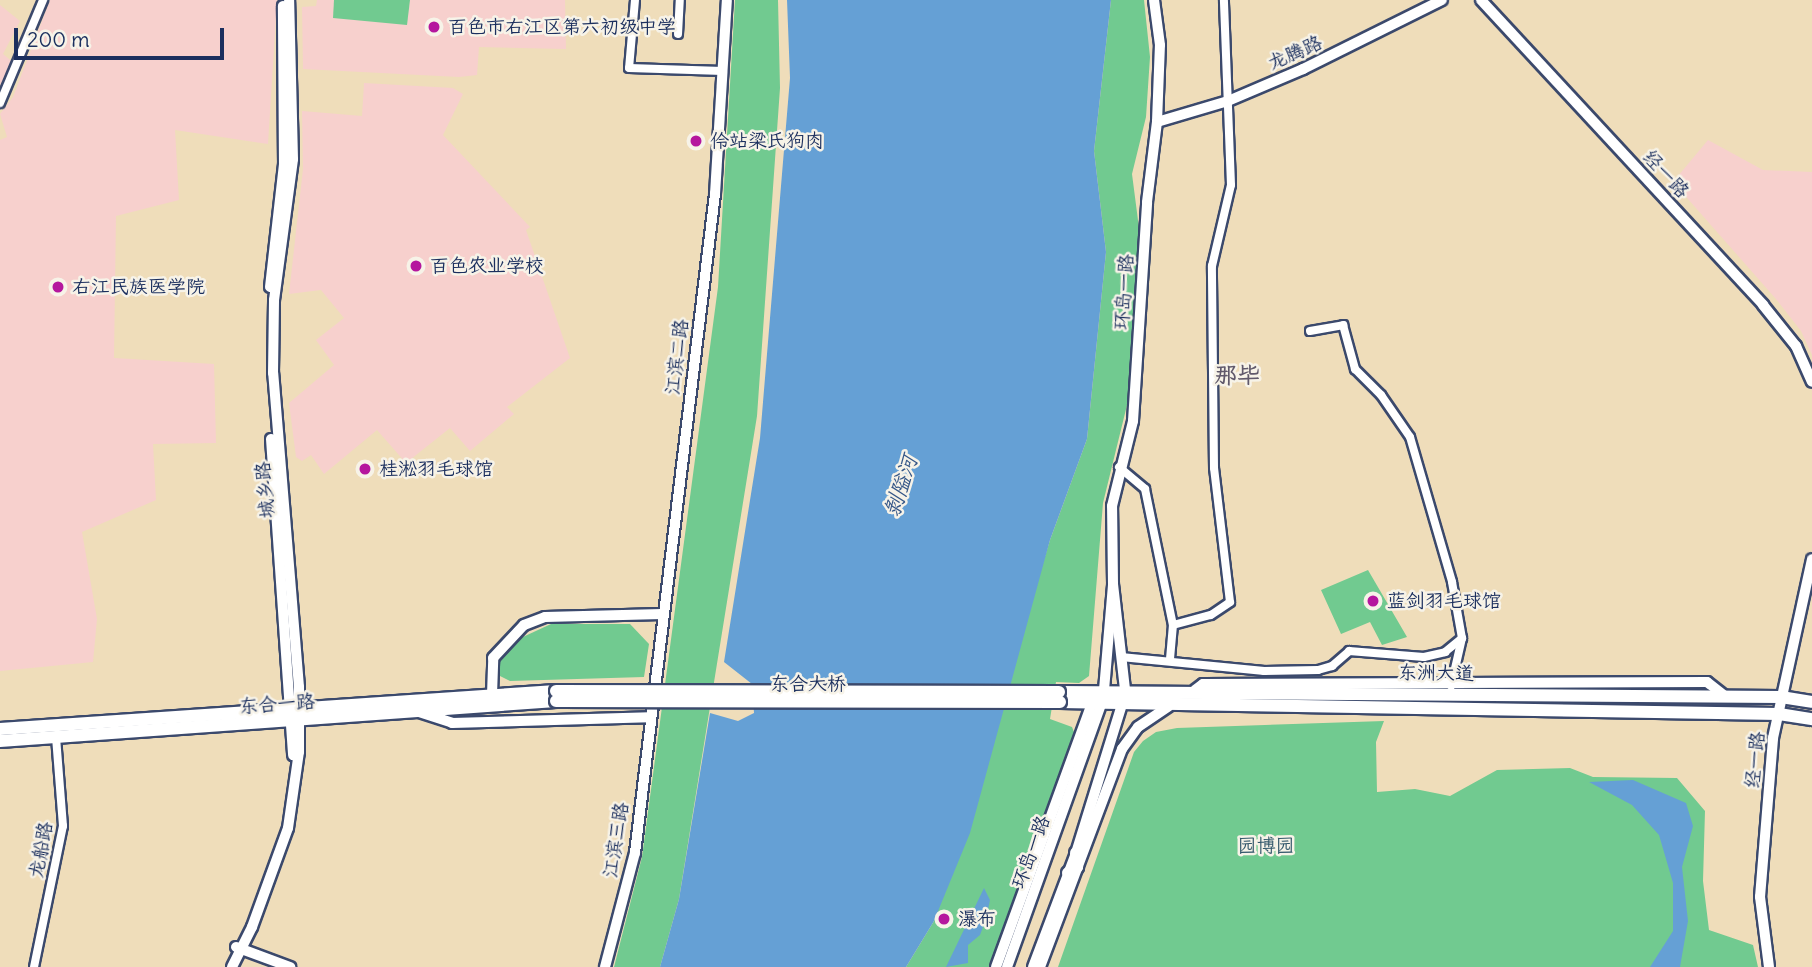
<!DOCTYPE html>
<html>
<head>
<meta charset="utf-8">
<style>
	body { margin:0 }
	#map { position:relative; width:1812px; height:967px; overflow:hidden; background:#efddba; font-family:Delius,"LXGW WenKai TC",sans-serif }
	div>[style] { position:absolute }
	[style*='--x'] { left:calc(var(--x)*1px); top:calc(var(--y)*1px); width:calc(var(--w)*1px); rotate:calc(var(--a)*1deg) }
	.built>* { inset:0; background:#f7d0cd }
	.green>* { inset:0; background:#71ca90 }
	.water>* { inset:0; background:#65a0d5 }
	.roads { filter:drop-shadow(2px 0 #3b496c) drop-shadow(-2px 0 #3b496c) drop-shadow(0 2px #3b496c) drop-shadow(0 -2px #3b496c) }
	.minor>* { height:8px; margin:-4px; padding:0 4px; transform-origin:4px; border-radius:4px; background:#fff }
	.tertiary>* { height:10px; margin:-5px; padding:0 5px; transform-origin:5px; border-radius:5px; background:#fff }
	.secondary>* { height:10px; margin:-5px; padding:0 5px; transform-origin:5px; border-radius:5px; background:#fff }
	.primary>* { height:12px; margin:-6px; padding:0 6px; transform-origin:6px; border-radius:6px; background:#fff }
	.bridges { filter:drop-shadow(2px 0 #3b496c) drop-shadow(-2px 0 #3b496c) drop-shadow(0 2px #3b496c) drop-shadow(0 -2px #3b496c) }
	.primary-bridge>* { height:12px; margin:-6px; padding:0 6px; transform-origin:6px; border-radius:6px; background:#fff }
	.dots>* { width:19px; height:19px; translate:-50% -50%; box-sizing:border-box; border:4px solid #f7f3e8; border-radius:50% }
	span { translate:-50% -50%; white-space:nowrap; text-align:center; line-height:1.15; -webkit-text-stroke:5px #f7f3e8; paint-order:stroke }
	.poi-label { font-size:19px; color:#1b2f5e }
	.left { translate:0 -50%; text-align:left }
	.street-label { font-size:19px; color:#1b2f5e }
	.park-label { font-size:19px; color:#30566a }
	.water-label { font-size:21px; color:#355788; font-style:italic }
	.quarter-label { font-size:23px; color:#60596b; font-weight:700 }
	.scale { position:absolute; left:14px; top:28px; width:210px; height:32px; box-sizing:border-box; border:4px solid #1b2f5e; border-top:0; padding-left:9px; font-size:21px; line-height:24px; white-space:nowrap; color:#1b2f5e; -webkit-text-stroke:5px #f7f3e8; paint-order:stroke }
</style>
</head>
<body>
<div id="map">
	<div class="built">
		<div style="clip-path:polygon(50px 0,277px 0,268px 144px,175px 130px,179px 200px,116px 216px,114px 358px,214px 364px,216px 443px,153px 444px,156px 500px,82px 532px,97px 619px,93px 662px,0 671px,0 140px,7px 137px,0 114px,13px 97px)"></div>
		<div style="clip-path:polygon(317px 0,565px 0,566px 49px,479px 47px,477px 75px,459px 77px,303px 69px,302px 7px,316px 6px)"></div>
		<div style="clip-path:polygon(0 5px,20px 21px,3px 54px,14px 63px,0 85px)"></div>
		<div style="clip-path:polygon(364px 83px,453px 88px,463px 94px,443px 135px,530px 227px,526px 230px,570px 358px,507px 407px,514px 414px,470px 451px,450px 428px,406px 463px,377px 430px,324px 474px,311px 455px,302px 461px,296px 457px,289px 403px,334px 365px,316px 340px,344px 318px,321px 290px,289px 294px,303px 169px,302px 111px,362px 116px)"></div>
		<div style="clip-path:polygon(1708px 140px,1763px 170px,1812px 172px,1812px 355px,1801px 331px,1776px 299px,1673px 182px)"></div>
	</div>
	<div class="green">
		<div style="clip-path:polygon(334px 0,410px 0,407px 25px,333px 18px)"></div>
		<div style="clip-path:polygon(735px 0,778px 0,780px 88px,757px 416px,679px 899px,660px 967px,614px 967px,642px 857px,718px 287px)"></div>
		<div style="clip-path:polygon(1111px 0,1144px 0,1150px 57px,1146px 117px,1132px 174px,1139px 228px,1128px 401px,1103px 503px,1089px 676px,1079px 683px,1056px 682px,1050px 719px,1072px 727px,1076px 737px,991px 967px,906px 967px,934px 921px,1050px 540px,1087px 439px,1106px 252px,1094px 151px)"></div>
		<div style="clip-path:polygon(1368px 570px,1407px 637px,1382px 645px,1370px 622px,1341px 634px,1321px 590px)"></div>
		<div style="clip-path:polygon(551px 624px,630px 624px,649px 644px,644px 677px,510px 681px,500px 676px,500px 659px,512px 642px)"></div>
		<div style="clip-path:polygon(1384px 721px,1376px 742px,1377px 792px,1415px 789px,1450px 796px,1497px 770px,1570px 768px,1593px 777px,1677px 778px,1705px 811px,1703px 881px,1709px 930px,1753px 945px,1758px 967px,1058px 967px,1134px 752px,1143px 741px,1156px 732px,1177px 728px)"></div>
	</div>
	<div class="water">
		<div style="clip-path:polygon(787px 0,1111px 0,1094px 151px,1106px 252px,1087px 439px,1050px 540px,970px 833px,934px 921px,906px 967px,660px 967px,679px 899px,710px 713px,738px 721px,754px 713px,752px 684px,724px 662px,760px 438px,790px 78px)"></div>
		<div style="clip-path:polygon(1633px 780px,1686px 803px,1693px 826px,1682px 867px,1688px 921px,1680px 967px,1650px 967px,1673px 931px,1673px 883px,1659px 835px,1632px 805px,1589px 782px)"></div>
		<div style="clip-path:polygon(984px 888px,990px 900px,986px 919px,980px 935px,968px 945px,968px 963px,946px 967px)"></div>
	</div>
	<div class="roads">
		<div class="minor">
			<div style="--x:635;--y:0;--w:68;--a:95"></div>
			<div style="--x:629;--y:68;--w:94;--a:1.8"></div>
			<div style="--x:678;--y:34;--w:34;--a:-87"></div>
			<div style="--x:0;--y:103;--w:112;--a:-67.3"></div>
			<div style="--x:1310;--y:331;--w:34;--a:-10"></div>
			<div style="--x:1343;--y:325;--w:46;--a:74.7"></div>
			<div style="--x:1355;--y:369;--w:37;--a:45"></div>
			<div style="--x:1381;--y:395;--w:51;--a:55.4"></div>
			<div style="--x:1410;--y:437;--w:151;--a:73.8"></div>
			<div style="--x:1452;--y:582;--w:57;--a:79.9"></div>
			<div style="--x:1119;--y:467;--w:34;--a:40"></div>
			<div style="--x:1145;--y:489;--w:139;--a:78.4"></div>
			<div style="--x:1121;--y:657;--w:144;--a:5.6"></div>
			<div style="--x:1264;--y:671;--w:54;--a:-1.1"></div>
			<div style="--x:1318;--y:670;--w:15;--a:-16"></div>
			<div style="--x:1332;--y:666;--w:23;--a:-41"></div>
			<div style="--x:1349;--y:651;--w:75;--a:4.6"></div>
			<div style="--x:1424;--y:657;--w:22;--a:-13"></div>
			<div style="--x:1445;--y:652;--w:22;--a:-39"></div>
			<div style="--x:1462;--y:638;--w:49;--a:102.9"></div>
			<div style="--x:1170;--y:659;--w:34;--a:-85"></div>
			<div style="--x:1173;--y:625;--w:39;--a:-15"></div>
			<div style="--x:1211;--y:615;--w:23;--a:-34"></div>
			<div style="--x:1230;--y:602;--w:135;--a:-96.8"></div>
			<div style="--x:1214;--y:468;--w:202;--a:-90.6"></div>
			<div style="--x:1212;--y:266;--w:83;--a:-76.8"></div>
			<div style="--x:1231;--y:185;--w:185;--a:-92.2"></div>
			<div style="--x:34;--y:967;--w:144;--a:-78.4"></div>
			<div style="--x:63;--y:826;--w:89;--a:-94.5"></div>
		</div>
		<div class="tertiary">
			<div style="--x:1481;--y:0;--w:415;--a:47.2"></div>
			<div style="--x:1763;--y:305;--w:53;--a:51.2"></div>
			<div style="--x:1796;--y:346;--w:39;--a:66"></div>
			<div style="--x:1157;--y:122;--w:74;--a:-16.5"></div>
			<div style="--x:1228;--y:101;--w:82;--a:-23.1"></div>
			<div style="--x:1303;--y:69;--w:155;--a:-26.4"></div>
			<div style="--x:1113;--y:584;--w:78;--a:-90.7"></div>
			<div style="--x:1112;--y:506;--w:88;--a:-76.1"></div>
			<div style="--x:1133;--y:421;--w:219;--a:-86.3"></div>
			<div style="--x:1147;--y:202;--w:81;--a:-82.9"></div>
			<div style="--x:1157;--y:122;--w:77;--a:-87.8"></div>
			<div style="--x:1160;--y:45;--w:45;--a:-97.6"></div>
			<div style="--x:1104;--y:690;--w:106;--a:-85.1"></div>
			<div style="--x:1113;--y:584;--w:107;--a:83.5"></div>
			<div style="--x:1195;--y:690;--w:10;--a:-37"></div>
			<div style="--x:1203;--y:684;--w:504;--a:-0.23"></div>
			<div style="--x:1707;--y:682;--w:23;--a:38"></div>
			<div style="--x:236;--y:947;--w:58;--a:20.3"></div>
			<div style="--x:996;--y:967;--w:286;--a:-70"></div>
			<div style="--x:1040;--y:967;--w:233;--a:-69.4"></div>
			<div style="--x:1122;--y:749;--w:27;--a:-54"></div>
			<div style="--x:1138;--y:727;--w:37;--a:-34"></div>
			<div style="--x:1769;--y:967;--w:71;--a:-97.3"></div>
			<div style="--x:1760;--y:897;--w:160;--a:-85.3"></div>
			<div style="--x:1773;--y:738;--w:183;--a:-77.7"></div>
		</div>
		<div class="secondary">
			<div style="--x:270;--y:287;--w:124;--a:-83.5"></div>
			<div style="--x:284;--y:164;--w:158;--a:-90.4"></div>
			<div style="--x:271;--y:439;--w:317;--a:86"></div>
			<div style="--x:492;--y:695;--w:37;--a:-88"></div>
			<div style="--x:493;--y:658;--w:45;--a:-46.8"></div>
			<div style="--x:524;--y:625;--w:22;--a:-21"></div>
			<div style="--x:545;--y:617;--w:117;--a:-1.5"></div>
			<div style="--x:419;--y:712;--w:35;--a:18"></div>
			<div style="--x:452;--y:723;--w:197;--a:-1.7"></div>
			<div style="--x:232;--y:967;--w:45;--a:-63.4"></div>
			<div style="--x:252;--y:927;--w:105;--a:-70"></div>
			<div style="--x:288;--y:828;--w:77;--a:-81.8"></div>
			<div style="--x:299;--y:752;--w:65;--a:-90"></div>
			<div style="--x:299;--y:687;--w:315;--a:-94.7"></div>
			<div style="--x:273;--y:373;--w:73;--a:-89.2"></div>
			<div style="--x:274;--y:300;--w:142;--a:-82.3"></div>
			<div style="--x:293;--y:159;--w:159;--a:-91.4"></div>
			<div style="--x:605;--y:967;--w:118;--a:-75.3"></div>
			<div style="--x:635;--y:853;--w:664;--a:-83.08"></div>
			<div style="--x:715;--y:194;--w:194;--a:-86.5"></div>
			<div style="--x:1007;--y:967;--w:288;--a:-70.3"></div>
			<div style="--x:1033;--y:967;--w:122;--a:-69.3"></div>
			<div style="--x:1076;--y:853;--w:165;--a:-72.8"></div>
		</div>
		<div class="primary">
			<div style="--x:1059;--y:692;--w:722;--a:0.4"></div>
			<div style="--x:1781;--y:697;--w:31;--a:9"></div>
			<div style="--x:1060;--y:702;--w:719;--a:0.96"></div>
			<div style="--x:1779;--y:714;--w:33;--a:9"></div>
			<div style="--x:0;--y:729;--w:557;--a:-3.91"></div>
			<div style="--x:0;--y:741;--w:557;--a:-4.11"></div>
			<div style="--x:1068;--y:873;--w:11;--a:-34"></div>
			<div style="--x:1077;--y:867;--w:14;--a:-94"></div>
		</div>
	</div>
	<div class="bridges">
		<div class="primary-bridge">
			<div style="--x:556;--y:691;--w:503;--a:0.11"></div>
			<div style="--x:556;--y:701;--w:504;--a:0.11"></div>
		</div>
	</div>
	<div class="dots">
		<div style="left:434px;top:27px;background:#b5179e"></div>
		<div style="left:696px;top:141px;background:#b5179e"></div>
		<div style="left:416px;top:266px;background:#b5179e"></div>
		<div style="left:58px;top:287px;background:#b5179e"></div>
		<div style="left:365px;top:469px;background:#b5179e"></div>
		<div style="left:1373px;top:601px;background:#b5179e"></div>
		<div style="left:944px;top:919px;background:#b5179e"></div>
	</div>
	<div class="poi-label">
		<span class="left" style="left:448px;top:27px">百色市右江区第六初级中学</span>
		<span class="left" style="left:710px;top:141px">伶站梁氏狗肉</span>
		<span class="left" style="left:430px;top:266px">百色农业学校</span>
		<span class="left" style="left:72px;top:287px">右江民族医学院</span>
		<span class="left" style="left:379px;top:469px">桂淞羽毛球馆</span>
		<span class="left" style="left:1387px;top:601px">蓝剑羽毛球馆</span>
		<span class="left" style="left:958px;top:919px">瀑布</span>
	</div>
	<div class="street-label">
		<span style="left:1295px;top:53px;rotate:-24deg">龙腾路</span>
		<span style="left:1666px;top:174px;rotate:47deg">经一路</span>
		<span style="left:1124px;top:292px;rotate:-86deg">环岛一路</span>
		<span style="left:677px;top:357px;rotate:-83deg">江滨二路</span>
		<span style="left:265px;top:490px;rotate:-95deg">城乡路</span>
		<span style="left:1436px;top:673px;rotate:1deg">东洲大道</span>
		<span style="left:808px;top:684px">东合大桥</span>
		<span style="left:277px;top:704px;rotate:-4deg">东合一路</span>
		<span style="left:1755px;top:760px;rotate:-84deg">经一路</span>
		<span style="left:616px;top:840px;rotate:-81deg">江滨三路</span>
		<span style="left:41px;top:850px;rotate:-80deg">龙船路</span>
		<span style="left:1031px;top:852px;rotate:-70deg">环岛一路</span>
	</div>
	<div class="park-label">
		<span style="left:1266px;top:846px">园博园</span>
	</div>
	<div class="water-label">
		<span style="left:901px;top:486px;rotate:-72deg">剥隘河</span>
	</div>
	<div class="quarter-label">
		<span style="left:1237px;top:375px">那毕</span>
	</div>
	<div class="scale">200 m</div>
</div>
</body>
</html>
